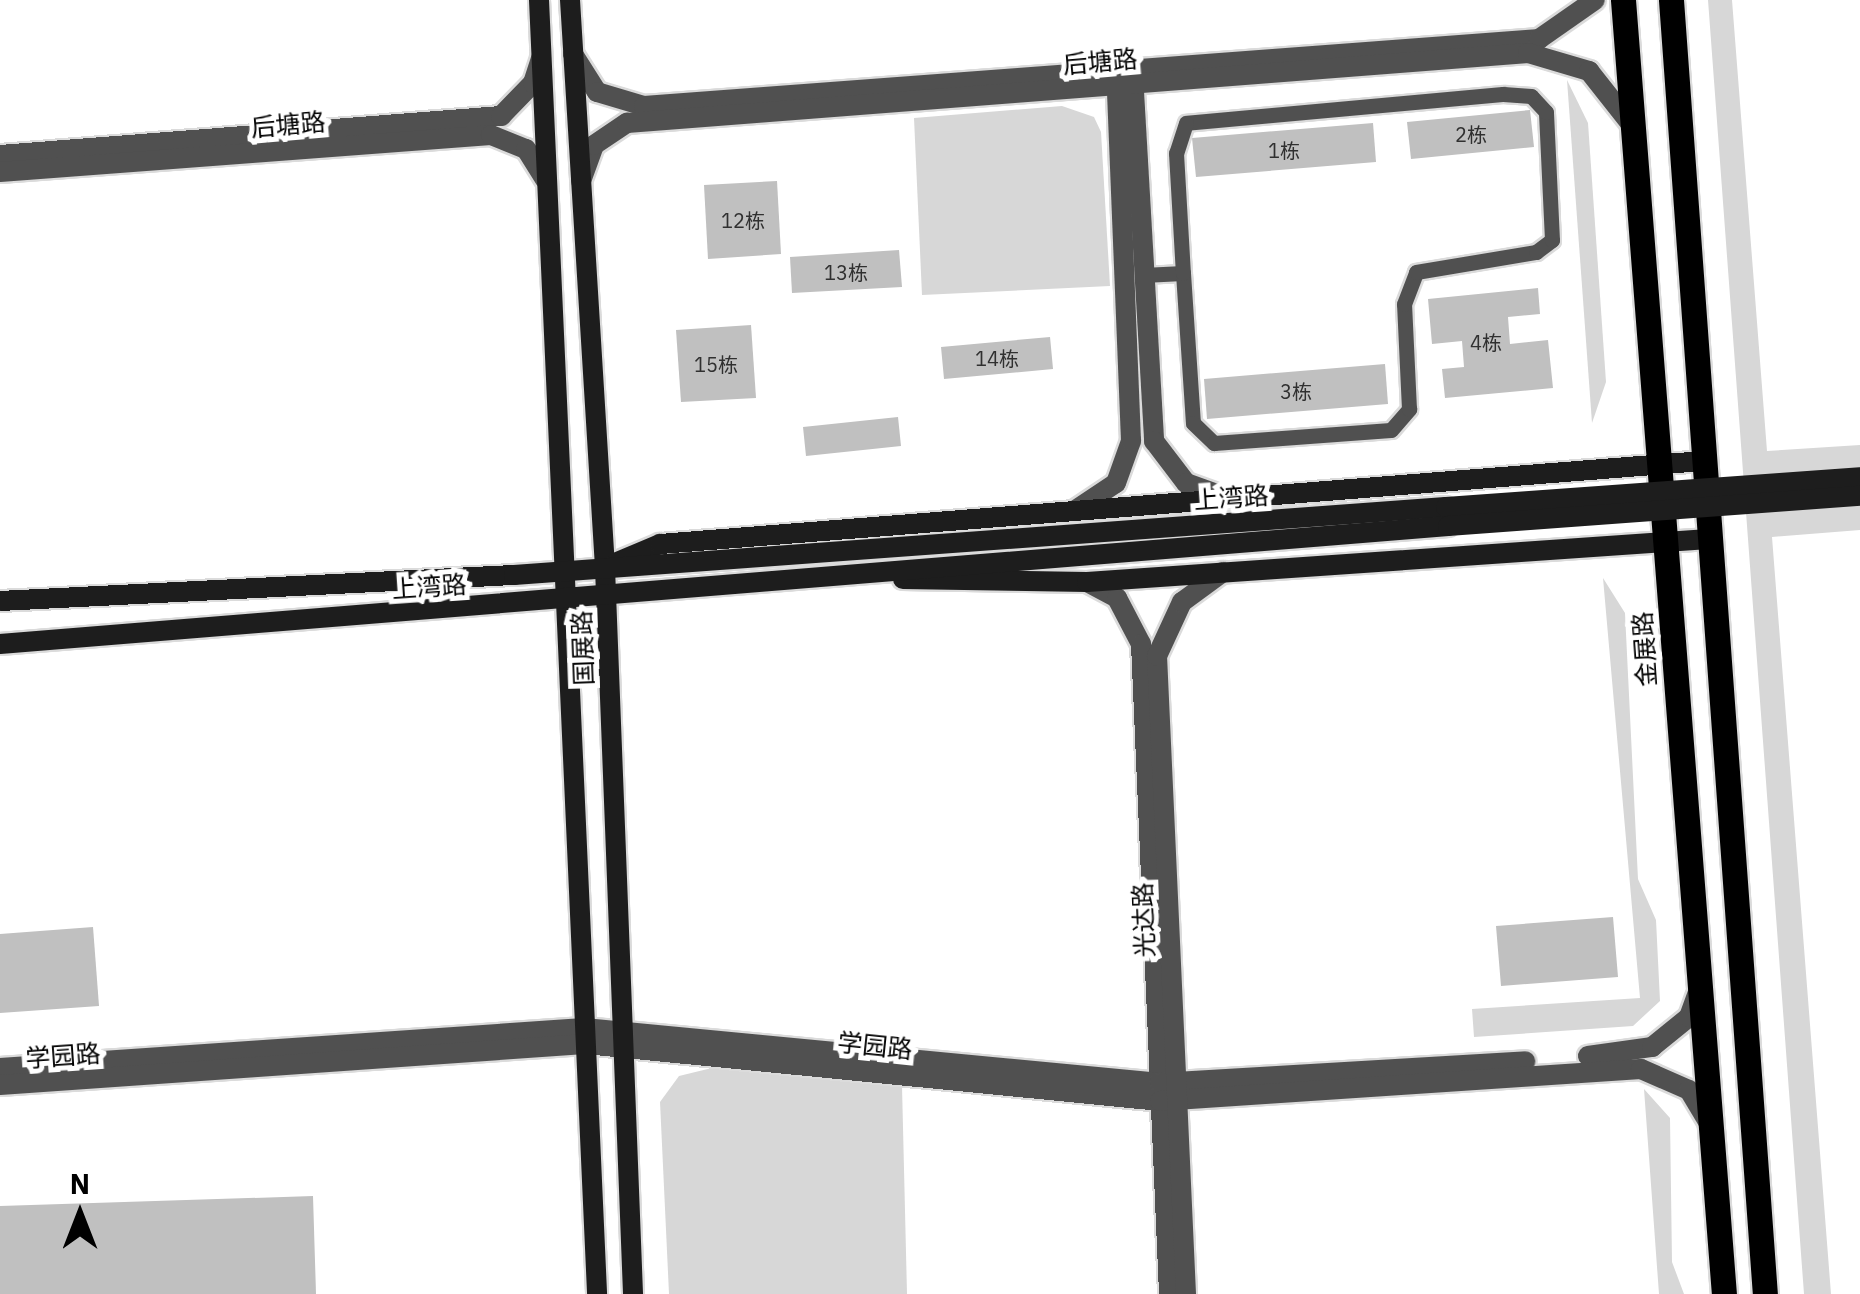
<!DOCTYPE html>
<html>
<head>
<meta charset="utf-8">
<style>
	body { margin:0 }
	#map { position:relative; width:1860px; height:1294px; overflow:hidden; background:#fff; font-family:"IBM Plex Sans","Noto Sans SC",sans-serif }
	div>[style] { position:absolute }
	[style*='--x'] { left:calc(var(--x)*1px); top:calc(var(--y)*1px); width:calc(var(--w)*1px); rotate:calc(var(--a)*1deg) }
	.green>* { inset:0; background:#d7d7d7 }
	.building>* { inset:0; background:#c0c0c0 }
	.roads { filter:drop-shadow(2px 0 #dbdbdb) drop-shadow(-2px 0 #dbdbdb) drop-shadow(0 2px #dbdbdb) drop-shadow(0 -2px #dbdbdb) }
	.minor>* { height:15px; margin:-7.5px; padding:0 7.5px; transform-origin:7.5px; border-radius:7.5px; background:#505050 }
	.tertiary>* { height:20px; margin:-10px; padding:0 10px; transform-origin:10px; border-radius:10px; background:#505050 }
	.secondary>* { height:20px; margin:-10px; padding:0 10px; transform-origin:10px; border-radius:10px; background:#1d1d1d }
	.primary>* { height:25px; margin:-12.5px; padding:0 12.5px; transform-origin:12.5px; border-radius:12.5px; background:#000 }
	.secondary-bridge>* { height:20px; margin:-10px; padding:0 10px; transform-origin:10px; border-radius:10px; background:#1d1d1d }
	span { translate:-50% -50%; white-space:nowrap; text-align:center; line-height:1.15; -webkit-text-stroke:10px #fff; paint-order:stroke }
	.number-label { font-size:20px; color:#303030 }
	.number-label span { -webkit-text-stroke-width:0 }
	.street-label { font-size:25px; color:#000 }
	.north { position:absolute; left:30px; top:1164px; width:100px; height:100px; -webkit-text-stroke:8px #fff; paint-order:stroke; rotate:0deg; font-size:28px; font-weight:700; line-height:40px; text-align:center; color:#000 }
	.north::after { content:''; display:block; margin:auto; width:35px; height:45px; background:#000; clip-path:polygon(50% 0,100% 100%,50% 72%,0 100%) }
</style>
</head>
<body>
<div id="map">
	<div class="green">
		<div style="clip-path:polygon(1708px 0,1732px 0,1767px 451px,1860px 445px,1860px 530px,1772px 537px,1831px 1294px,1804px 1294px)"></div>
		<div style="clip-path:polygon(1567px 80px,1588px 123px,1606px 382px,1592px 423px)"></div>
		<div style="clip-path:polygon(1062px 106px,1094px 117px,1101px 132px,1110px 286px,922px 295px,914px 118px)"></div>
		<div style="clip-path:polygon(1603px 578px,1625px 613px,1638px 879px,1656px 920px,1660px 1001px,1633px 1026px,1474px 1037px,1472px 1009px,1640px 998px)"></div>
		<div style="clip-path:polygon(720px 1066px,902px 1086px,907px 1294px,669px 1294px,660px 1102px,679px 1076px)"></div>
		<div style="clip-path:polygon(1644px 1089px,1670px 1118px,1672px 1262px,1684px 1294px,1659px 1294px)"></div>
	</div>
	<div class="building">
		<div style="clip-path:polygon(1530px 110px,1534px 147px,1411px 159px,1407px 122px)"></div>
		<div style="clip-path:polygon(1373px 123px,1376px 162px,1196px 177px,1192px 138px)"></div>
		<div style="clip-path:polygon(777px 181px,781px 254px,708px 259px,704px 185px)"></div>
		<div style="clip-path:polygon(899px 250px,902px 287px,792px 293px,790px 257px)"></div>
		<div style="clip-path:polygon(1538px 288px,1540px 314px,1508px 317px,1510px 344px,1548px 340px,1553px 388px,1445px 398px,1442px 369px,1464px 367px,1462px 341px,1432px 344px,1428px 299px)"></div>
		<div style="clip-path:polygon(751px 325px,756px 398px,681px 402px,676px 330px)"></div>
		<div style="clip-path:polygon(1050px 337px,1053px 369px,944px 379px,941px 347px)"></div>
		<div style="clip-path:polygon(1385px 364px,1388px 404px,1207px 419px,1204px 379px)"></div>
		<div style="clip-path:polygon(898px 417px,901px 446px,806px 456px,803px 427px)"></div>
		<div style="clip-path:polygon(1613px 917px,1618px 977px,1501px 986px,1496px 926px)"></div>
		<div style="clip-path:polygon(93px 927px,99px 1006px,0 1013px,0 934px)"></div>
		<div style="clip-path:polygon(313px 1196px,316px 1294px,0 1294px,0 1206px)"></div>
	</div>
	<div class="roads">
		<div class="minor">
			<div style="--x:1143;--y:275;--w:40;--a:-2.9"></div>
			<div style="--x:1183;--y:273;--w:150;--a:86.2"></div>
			<div style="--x:1193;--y:423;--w:29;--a:44"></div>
			<div style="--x:1214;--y:443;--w:177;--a:-4.2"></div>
			<div style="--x:1391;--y:430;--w:28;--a:-49"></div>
			<div style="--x:1409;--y:409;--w:105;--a:-92.7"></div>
			<div style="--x:1404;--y:304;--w:34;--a:-69"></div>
			<div style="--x:1416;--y:272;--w:122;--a:-9.5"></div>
			<div style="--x:1536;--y:252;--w:20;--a:-37"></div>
			<div style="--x:1552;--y:240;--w:128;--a:-92.7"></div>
			<div style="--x:1546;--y:112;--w:22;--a:-133"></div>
			<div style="--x:1531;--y:96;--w:28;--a:-176"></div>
			<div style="--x:1503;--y:94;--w:318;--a:174.8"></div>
			<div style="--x:1186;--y:123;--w:32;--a:108"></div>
			<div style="--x:1176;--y:153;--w:120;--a:86.7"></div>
		</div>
		<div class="tertiary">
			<div style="--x:573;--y:54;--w:45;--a:57.7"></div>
			<div style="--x:597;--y:92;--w:49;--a:16.6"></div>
			<div style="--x:644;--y:106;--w:898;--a:-4.28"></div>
			<div style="--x:1539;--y:39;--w:68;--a:-34.9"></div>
			<div style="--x:1133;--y:74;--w:368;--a:86.7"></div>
			<div style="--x:1154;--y:441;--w:53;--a:52.7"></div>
			<div style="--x:1186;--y:483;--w:45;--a:19.7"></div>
			<div style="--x:0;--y:155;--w:503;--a:-4.45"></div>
			<div style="--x:501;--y:116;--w:46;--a:-45.9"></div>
			<div style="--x:533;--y:83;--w:26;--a:-72"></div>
			<div style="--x:0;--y:172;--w:492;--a:-4.3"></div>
			<div style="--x:491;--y:135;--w:38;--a:22"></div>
			<div style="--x:526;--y:149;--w:36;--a:58"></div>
			<div style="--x:581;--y:181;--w:38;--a:-70"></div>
			<div style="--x:594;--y:145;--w:40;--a:-34"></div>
			<div style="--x:627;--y:123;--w:904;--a:-4.44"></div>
			<div style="--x:1528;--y:53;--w:64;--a:16.4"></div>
			<div style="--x:1589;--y:71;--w:66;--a:51.7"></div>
			<div style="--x:1074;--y:511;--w:50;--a:-33.7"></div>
			<div style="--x:1116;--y:483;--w:45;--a:-70.3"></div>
			<div style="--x:1131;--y:441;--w:369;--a:-92.3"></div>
			<div style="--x:1087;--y:582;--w:34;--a:28"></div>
			<div style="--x:1117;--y:598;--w:52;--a:62.4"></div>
			<div style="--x:1141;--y:644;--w:651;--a:87.53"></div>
			<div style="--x:1588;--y:1056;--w:65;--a:-8"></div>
			<div style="--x:1652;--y:1047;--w:48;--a:-39"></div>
			<div style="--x:1689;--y:1017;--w:29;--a:-70"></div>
			<div style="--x:0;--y:1068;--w:585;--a:-3.92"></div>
			<div style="--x:584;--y:1028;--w:579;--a:5.45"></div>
			<div style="--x:1160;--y:1083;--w:366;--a:-3.4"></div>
			<div style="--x:0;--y:1085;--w:586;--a:-4.01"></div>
			<div style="--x:585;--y:1044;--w:578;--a:5.66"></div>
			<div style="--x:1160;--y:1101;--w:482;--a:-3.8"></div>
			<div style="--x:1641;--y:1069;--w:52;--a:23.6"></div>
			<div style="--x:1689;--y:1090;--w:37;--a:59"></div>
			<div style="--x:1186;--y:1294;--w:639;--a:-92.6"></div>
			<div style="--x:1157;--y:656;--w:60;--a:-65.2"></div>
			<div style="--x:1182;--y:602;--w:51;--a:-36.2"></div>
		</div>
		<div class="secondary">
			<div style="--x:539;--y:0;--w:1295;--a:87.43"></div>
			<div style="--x:570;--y:0;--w:569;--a:86.47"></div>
			<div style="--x:605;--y:568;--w:727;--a:87.79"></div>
			<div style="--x:617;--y:562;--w:47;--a:-22.7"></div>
			<div style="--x:660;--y:544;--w:1046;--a:-4.55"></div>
			<div style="--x:903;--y:579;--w:184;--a:0.9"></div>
			<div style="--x:1087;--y:582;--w:623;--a:-3.95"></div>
			<div style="--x:0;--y:601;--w:515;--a:-2.9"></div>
			<div style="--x:514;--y:575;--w:934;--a:-4.17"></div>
			<div style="--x:0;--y:644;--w:1453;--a:-4.66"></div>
		</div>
		<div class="primary">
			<div style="--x:1623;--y:0;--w:1298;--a:85.54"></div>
			<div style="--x:1671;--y:0;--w:1297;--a:85.85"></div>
		</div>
	</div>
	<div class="secondary-bridge">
		<div style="--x:1446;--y:507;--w:415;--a:-4.1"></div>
		<div style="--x:1448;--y:526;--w:413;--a:-4.2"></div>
	</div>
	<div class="number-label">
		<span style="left:1471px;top:134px">2栋</span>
		<span style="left:1284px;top:150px">1栋</span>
		<span style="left:743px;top:220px">12栋</span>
		<span style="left:846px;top:272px">13栋</span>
		<span style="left:1486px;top:342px">4栋</span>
		<span style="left:997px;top:358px">14栋</span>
		<span style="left:716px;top:364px">15栋</span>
		<span style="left:1296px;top:391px">3栋</span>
	</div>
	<div class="street-label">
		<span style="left:1100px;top:62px;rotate:-5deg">后塘路</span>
		<span style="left:288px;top:125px;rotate:-5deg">后塘路</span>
		<span style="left:1231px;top:498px;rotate:-4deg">上湾路</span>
		<span style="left:429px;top:587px;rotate:-4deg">上湾路</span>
		<span style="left:583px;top:648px;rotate:-92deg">国展路</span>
		<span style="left:1645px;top:649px;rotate:-94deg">金展路</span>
		<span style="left:1144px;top:920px;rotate:-92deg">光达路</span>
		<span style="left:875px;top:1046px;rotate:6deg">学园路</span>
		<span style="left:63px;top:1056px;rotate:-4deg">学园路</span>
	</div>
	<div class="north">N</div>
</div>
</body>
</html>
